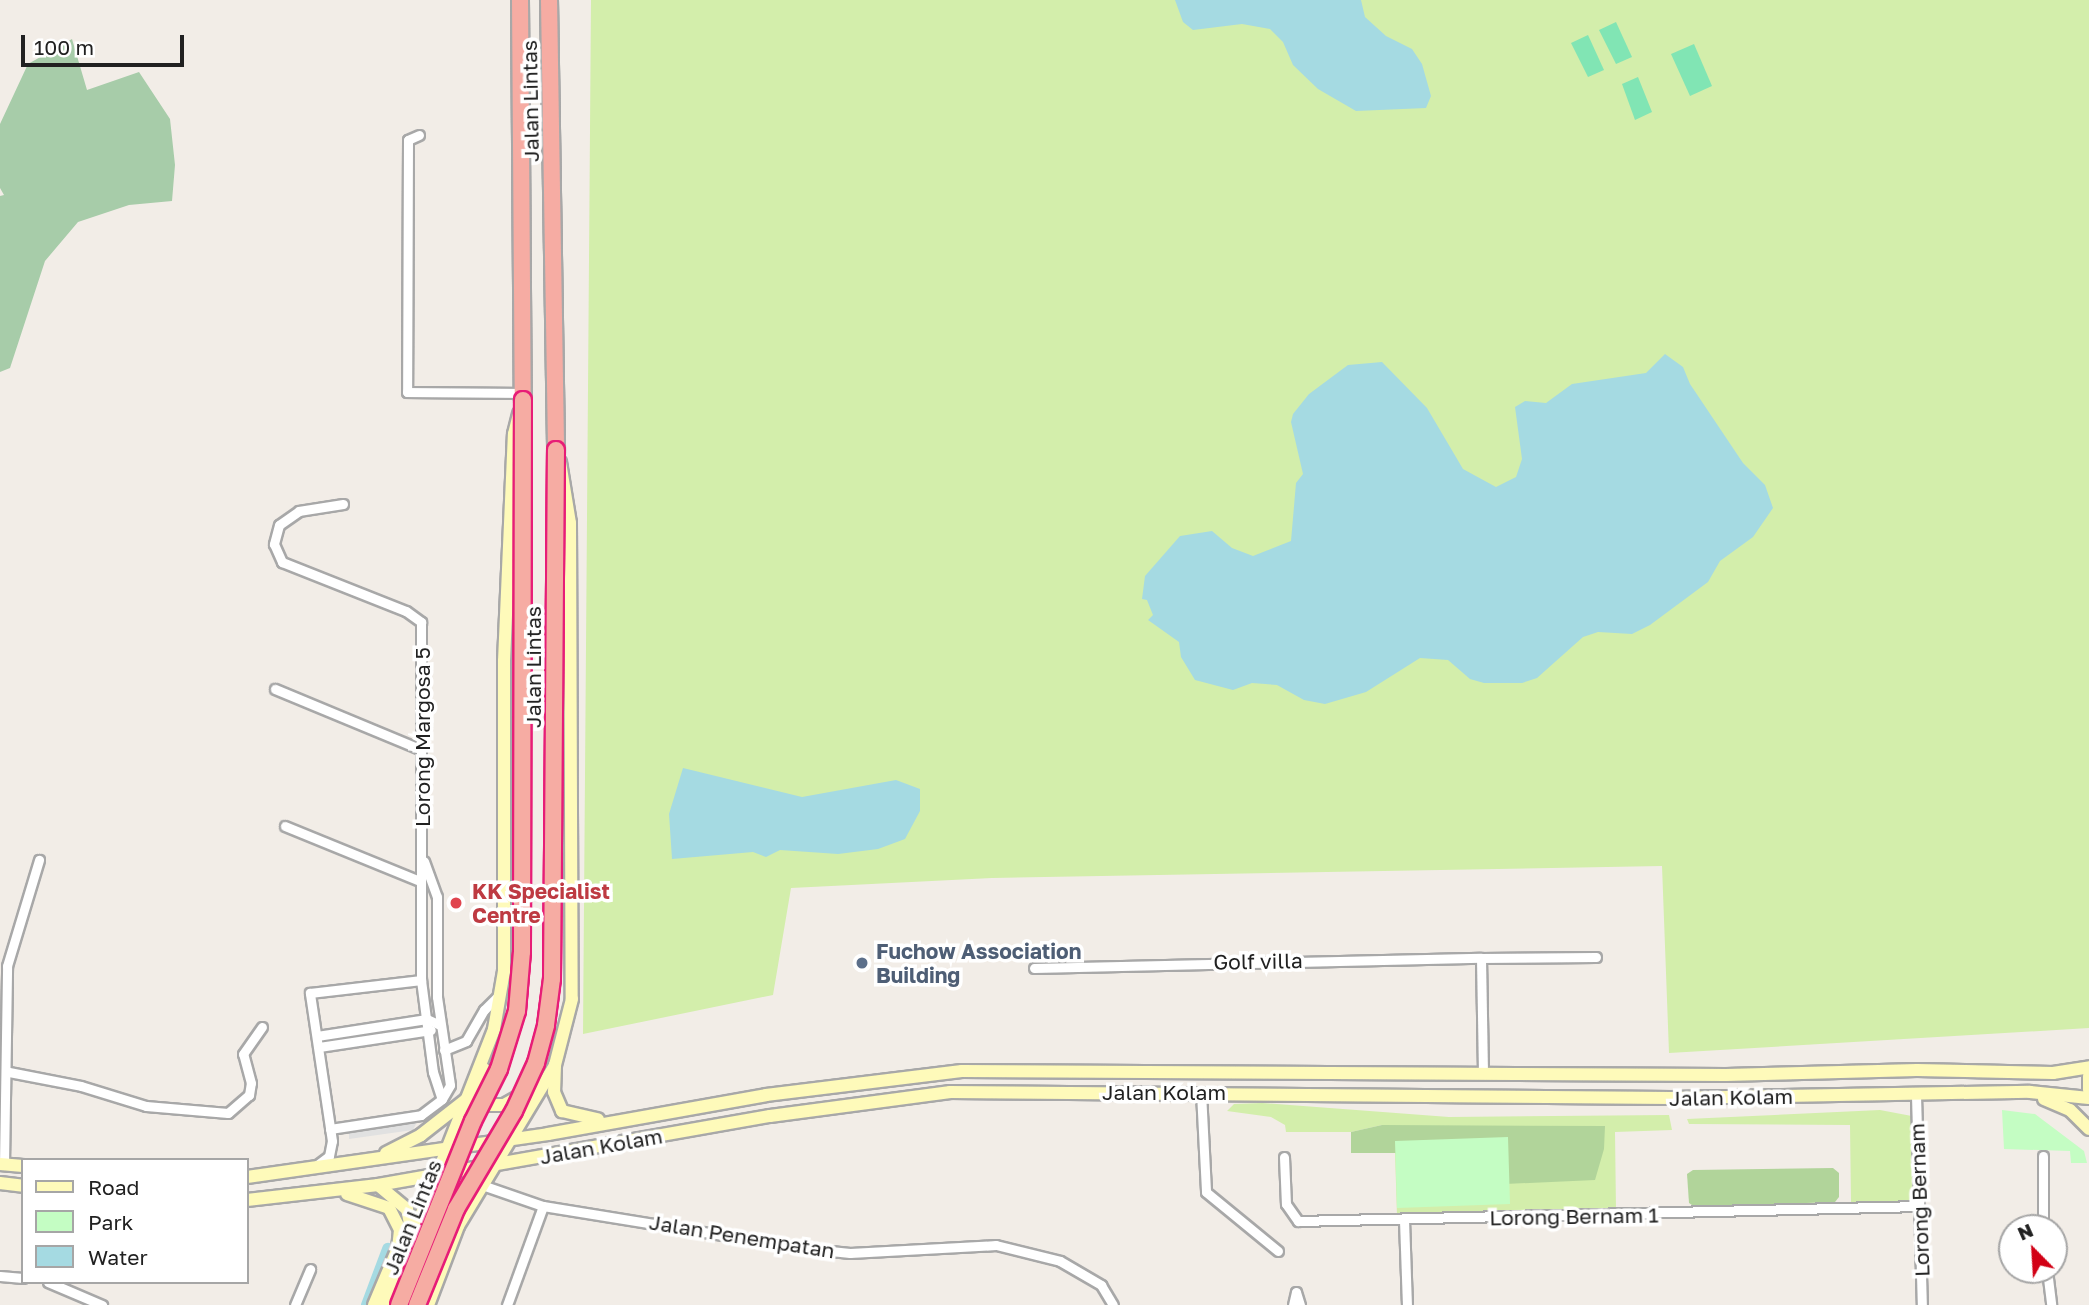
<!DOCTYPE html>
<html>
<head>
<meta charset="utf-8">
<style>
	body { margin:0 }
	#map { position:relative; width:2089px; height:1305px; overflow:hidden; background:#f2ede7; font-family:"Golos Text",sans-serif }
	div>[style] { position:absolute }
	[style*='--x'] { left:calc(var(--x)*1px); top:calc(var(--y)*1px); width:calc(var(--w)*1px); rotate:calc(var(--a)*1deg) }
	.grass>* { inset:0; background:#d3eeab }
	.forest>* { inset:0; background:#b1d49a }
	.cemetery>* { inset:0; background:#a7cca9 }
	.park>* { inset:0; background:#c4fdc3 }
	.pitch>* { inset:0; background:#81e5b4 }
	.parking>* { inset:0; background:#e1e1e1 }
	.water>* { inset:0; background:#a5dae2 }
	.canal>* { height:12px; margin:-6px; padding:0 6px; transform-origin:6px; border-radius:6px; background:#a5dae2 }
	.roads { filter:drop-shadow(2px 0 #a8a8a8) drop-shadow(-2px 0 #a8a8a8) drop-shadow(0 2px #a8a8a8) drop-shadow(0 -2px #a8a8a8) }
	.minor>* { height:9px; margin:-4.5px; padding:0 4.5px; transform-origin:4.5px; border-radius:4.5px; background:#fff }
	.secondary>* { height:12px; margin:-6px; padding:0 6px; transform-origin:6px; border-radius:6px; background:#fefaba }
	.trunk>* { height:16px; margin:-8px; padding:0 8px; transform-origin:8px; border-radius:8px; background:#f6aca3 }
	.bridges { filter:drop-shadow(2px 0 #e71d77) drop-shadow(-2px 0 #e71d77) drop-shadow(0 2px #e71d77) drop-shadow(0 -2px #e71d77) }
	.trunk-bridge>* { height:16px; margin:-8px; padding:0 8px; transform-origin:8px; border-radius:8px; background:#f6aca3 }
	.dots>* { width:19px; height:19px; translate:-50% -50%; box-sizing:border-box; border:4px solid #fff; border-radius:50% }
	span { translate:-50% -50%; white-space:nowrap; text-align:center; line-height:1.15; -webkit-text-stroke:7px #fff; paint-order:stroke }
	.street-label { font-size:21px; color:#212121 }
	.health-label { font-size:21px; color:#be3a42; font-weight:700 }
	.left { translate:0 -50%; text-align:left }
	.service-label { font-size:21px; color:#4e5e75; font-weight:700 }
	.legend { position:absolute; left:21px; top:1158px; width:228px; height:126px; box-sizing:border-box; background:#fff; border:2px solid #a6a6a6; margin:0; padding:9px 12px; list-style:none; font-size:21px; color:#212121 }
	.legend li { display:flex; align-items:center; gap:14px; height:35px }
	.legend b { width:35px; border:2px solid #a6a6a6 }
	.north { position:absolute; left:1998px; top:1214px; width:70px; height:70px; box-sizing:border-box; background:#fff; border:2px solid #a6a6a6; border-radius:50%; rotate:336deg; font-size:19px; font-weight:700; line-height:28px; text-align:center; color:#212121 }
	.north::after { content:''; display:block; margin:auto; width:24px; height:32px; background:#d20015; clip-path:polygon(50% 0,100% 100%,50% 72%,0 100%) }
	.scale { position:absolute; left:21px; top:35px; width:163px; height:32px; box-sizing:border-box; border:4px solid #212121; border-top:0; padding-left:9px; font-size:21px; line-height:24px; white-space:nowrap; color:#212121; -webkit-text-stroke:5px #fff; paint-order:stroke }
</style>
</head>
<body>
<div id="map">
	<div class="grass">
		<div style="clip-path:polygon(591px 0,2089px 0,2089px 1028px,1669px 1053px,1662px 866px,992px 878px,791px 888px,773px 995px,583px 1034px)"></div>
		<div style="clip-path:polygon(1262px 1103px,1449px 1117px,1669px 1115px,1672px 1130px,1615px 1132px,1616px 1210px,1397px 1216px,1395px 1153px,1382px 1125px,1351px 1132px,1286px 1132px,1285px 1125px,1271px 1117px,1227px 1111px,1234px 1104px)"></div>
		<div style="clip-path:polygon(1880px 1110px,1917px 1117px,1916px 1196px,1907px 1201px,1851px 1203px,1850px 1125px,1689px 1124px,1687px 1119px)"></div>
	</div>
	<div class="forest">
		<div style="clip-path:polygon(1382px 1125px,1605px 1126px,1604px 1149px,1595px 1180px,1505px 1184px,1395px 1153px,1351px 1153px,1351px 1132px)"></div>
		<div style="clip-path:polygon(1833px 1168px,1839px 1173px,1839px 1197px,1835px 1202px,1695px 1207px,1689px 1203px,1687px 1174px,1693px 1170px)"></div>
	</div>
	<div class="cemetery">
		<div style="clip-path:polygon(72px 39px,87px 90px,139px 72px,170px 119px,175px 165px,172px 201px,129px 205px,78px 222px,45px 261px,10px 368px,0 372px,0 196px,4px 195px,0 188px,0 124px,28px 64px)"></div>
	</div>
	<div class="park">
		<div style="clip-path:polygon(2002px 1110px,2035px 1114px,2084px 1151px,2087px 1163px,2071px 1163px,2070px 1151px,2004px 1149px)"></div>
		<div style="clip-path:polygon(1508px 1137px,1510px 1204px,1397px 1208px,1395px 1141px)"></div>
	</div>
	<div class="pitch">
		<div style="clip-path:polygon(1616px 22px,1632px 57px,1616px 64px,1599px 30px)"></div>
		<div style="clip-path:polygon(1588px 35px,1604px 70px,1588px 77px,1571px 43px)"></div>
		<div style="clip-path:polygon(1694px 44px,1712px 86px,1690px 96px,1671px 54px)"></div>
		<div style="clip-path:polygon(1638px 77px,1652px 112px,1635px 120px,1622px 84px)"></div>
	</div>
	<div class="parking">
		<div style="clip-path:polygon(417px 1122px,413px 1130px,349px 1139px,349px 1132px)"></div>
	</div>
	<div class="water">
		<div style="clip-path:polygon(1175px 0,1361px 0,1365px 17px,1386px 36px,1412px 49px,1422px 64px,1431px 96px,1426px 108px,1356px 111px,1318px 89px,1293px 65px,1283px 42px,1270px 29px,1242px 24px,1193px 30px,1183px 22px)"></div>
		<div style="clip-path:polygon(1665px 354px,1683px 367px,1690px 384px,1743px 463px,1765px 485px,1773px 508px,1753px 537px,1720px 561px,1708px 582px,1650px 625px,1632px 634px,1598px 632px,1583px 637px,1537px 678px,1522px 683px,1484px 683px,1470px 679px,1448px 660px,1420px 658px,1366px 692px,1325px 704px,1304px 700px,1277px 685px,1252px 683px,1233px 690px,1195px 680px,1181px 657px,1179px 642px,1148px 620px,1153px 615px,1147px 600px,1142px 599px,1145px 576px,1180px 536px,1212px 531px,1232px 548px,1253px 556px,1291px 541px,1296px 483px,1303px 474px,1291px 422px,1293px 414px,1309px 394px,1348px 365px,1382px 362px,1427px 408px,1463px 469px,1496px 487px,1516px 477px,1522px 459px,1515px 407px,1525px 401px,1546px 403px,1572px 384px,1646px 373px)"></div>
		<div style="clip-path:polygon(683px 768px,802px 797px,896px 780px,920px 789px,920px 811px,905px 839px,878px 849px,838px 854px,780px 850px,766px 857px,753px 852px,672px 859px,669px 814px)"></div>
	</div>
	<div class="canal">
		<div style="--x:367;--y:1305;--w:60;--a:-69.4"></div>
	</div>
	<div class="roads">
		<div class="minor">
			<div style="--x:419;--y:135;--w:12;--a:156"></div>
			<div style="--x:408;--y:140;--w:252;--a:90.2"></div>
			<div style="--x:407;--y:392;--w:116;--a:0.5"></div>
			<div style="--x:343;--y:504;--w:45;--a:171"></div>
			<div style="--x:299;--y:511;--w:24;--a:145"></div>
			<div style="--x:279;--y:525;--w:20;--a:105"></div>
			<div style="--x:274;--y:544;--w:20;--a:66"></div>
			<div style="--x:282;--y:562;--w:133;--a:21.6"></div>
			<div style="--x:406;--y:611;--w:19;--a:36"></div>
			<div style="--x:421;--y:622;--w:358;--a:90"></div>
			<div style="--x:421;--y:980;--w:93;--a:82.6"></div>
			<div style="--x:433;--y:1072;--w:28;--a:72"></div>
			<div style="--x:275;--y:689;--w:157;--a:22.5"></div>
			<div style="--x:285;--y:826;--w:146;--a:22.2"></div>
			<div style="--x:1481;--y:958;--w:115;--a:-0.5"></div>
			<div style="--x:1034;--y:968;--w:447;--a:-1.3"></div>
			<div style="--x:1481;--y:958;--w:114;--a:89"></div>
			<div style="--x:317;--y:1036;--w:111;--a:-8.8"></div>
			<div style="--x:427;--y:1019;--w:14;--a:25"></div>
			<div style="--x:319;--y:1047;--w:113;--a:-8.6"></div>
			<div style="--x:444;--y:1050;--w:24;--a:-22"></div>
			<div style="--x:466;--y:1041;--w:36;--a:-60"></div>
			<div style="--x:484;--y:1010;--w:21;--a:-45"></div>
			<div style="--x:9;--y:1072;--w:73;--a:11"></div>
			<div style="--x:81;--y:1086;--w:68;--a:17.1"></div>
			<div style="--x:146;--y:1106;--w:82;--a:4.9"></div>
			<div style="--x:228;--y:1113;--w:28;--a:-41"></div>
			<div style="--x:249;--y:1095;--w:12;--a:-81"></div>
			<div style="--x:251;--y:1083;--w:30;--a:-105"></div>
			<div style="--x:243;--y:1054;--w:33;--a:-55"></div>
			<div style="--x:1201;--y:1092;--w:100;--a:87.1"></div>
			<div style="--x:1206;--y:1192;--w:93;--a:39.3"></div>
			<div style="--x:1916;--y:1095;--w:210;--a:88.4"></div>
			<div style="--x:330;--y:1129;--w:92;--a:-8.7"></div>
			<div style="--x:421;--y:1115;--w:26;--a:-37"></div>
			<div style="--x:442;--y:1099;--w:16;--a:-60"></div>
			<div style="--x:450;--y:1085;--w:89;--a:-98.4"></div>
			<div style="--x:437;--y:997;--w:100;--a:-90"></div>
			<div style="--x:437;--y:897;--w:38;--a:-110"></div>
			<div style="--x:1284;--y:1157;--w:47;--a:87.6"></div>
			<div style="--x:1286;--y:1204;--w:21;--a:55"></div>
			<div style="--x:1298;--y:1221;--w:621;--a:-1.38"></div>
			<div style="--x:4;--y:1164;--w:198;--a:-89.1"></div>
			<div style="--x:7;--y:966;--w:111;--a:-73.2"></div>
			<div style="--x:317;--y:1165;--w:15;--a:-37"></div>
			<div style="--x:329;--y:1156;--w:15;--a:-79"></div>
			<div style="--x:332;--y:1141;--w:150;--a:-98.5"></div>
			<div style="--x:310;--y:993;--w:112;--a:-6.7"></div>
			<div style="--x:482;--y:1185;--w:65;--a:19"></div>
			<div style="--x:543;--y:1206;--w:262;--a:9.2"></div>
			<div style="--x:802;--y:1248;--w:48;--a:5.9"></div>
			<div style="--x:850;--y:1253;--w:146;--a:-3.1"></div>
			<div style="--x:996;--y:1245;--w:66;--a:14"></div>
			<div style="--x:1060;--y:1261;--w:48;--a:30.3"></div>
			<div style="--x:1101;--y:1285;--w:23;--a:59"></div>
			<div style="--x:1404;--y:1220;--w:85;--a:88"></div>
			<div style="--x:2043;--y:1228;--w:72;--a:-90"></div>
			<div style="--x:2047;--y:1270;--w:35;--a:83"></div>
			<div style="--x:0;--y:1276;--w:23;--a:5"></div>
			<div style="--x:48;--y:1282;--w:59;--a:23.1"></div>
			<div style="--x:295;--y:1305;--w:39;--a:-67"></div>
			<div style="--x:507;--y:1305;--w:105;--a:-70"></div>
			<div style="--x:1293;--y:1305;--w:13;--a:-77"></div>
			<div style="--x:1296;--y:1292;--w:14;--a:73"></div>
		</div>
		<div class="secondary">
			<div style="--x:560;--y:462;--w:62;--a:80.7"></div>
			<div style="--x:570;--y:523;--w:476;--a:89.8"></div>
			<div style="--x:572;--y:999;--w:68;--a:104.4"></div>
			<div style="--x:555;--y:1065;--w:27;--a:92"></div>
			<div style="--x:554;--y:1092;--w:21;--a:67"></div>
			<div style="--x:562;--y:1111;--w:37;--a:13"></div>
			<div style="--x:484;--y:1069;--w:22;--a:98"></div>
			<div style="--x:481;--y:1091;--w:17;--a:54"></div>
			<div style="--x:491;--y:1105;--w:13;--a:0"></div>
			<div style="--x:504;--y:1105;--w:23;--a:-29"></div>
			<div style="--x:2089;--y:1076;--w:14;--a:90"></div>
			<div style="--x:2044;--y:1099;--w:28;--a:23"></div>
			<div style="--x:2070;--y:1110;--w:27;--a:45"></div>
			<div style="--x:386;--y:1153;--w:39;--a:-27"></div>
			<div style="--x:421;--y:1135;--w:58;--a:-38"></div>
			<div style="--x:0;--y:1164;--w:23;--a:5"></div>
			<div style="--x:247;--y:1177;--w:304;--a:-8.1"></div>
			<div style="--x:548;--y:1134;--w:221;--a:-10.1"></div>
			<div style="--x:766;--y:1095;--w:197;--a:-7"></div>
			<div style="--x:962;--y:1071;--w:764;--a:0.3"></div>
			<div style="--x:1726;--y:1075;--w:191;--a:-1.5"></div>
			<div style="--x:1917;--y:1070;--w:136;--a:1.3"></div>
			<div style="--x:2053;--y:1073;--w:36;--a:-9"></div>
			<div style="--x:0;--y:1183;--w:23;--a:7"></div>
			<div style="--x:378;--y:1185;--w:38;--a:40"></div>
			<div style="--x:407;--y:1209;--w:29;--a:78"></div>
			<div style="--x:347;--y:1194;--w:44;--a:18.4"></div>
			<div style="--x:389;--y:1208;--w:25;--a:63"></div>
			<div style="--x:400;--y:1230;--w:18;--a:96"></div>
			<div style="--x:398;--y:1248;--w:62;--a:112.8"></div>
			<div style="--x:247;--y:1200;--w:132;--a:-6.5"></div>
			<div style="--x:378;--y:1185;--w:398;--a:-10"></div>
			<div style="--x:770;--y:1116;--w:182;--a:-7.6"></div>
			<div style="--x:950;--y:1092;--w:721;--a:0.48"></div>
			<div style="--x:1671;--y:1098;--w:359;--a:-1"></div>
			<div style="--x:2030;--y:1092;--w:59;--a:5.8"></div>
			<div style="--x:386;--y:1305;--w:296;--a:-68.6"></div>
			<div style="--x:494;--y:1029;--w:59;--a:-80.2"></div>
			<div style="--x:504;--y:971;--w:310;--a:-90"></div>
			<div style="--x:504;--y:661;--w:227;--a:-87.5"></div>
			<div style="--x:514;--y:434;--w:21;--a:-76"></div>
			<div style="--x:428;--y:1305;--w:85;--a:-69.2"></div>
			<div style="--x:458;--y:1226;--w:188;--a:-58.9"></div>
		</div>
		<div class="trunk">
			<div style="--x:520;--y:0;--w:400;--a:89.6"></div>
			<div style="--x:549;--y:0;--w:450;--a:89.1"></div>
		</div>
	</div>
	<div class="bridges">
		<div class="trunk-bridge">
			<div style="--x:399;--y:1305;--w:198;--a:-68.1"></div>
			<div style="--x:473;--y:1121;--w:58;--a:-63.4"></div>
			<div style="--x:499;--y:1069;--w:61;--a:-72.8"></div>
			<div style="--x:517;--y:1011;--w:59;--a:-85.2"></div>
			<div style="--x:522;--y:952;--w:552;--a:-89.9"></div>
			<div style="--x:417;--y:1305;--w:104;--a:-67.9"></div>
			<div style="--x:456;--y:1209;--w:114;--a:-59.4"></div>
			<div style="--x:514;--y:1111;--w:53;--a:-65.4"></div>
			<div style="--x:536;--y:1063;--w:39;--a:-75"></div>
			<div style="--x:546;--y:1025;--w:46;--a:-82.6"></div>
			<div style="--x:552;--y:979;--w:529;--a:-89.57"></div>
		</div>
	</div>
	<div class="dots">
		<div style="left:456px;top:903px;background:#e0444e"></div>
		<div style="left:862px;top:963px;background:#5c6f8a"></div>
	</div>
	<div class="street-label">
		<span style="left:530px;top:101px;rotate:-91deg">Jalan Lintas</span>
		<span style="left:533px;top:667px;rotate:-90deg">Jalan Lintas</span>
		<span style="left:422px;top:737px;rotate:-90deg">Lorong Margosa 5</span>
		<span style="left:1258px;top:961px;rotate:-1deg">Golf villa</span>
		<span style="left:1164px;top:1092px">Jalan Kolam</span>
		<span style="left:1731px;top:1097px;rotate:-1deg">Jalan Kolam</span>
		<span style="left:601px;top:1146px;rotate:-10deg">Jalan Kolam</span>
		<span style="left:1919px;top:1200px;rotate:-92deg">Lorong Bernam</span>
		<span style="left:1574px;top:1216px;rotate:-1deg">Lorong Bernam 1</span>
		<span style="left:412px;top:1217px;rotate:-68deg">Jalan Lintas</span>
		<span style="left:742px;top:1236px;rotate:9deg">Jalan Penempatan</span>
	</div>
	<div class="health-label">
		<span class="left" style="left:472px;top:903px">KK Specialist<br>Centre</span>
	</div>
	<div class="service-label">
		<span class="left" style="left:876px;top:963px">Fuchow Association<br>Building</span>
	</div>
	<ul class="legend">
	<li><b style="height:9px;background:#fefaba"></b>Road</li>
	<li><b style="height:19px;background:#c4fdc3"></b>Park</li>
	<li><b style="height:19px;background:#a5dae2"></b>Water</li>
	</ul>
	<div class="north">N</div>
	<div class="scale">100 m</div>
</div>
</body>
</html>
